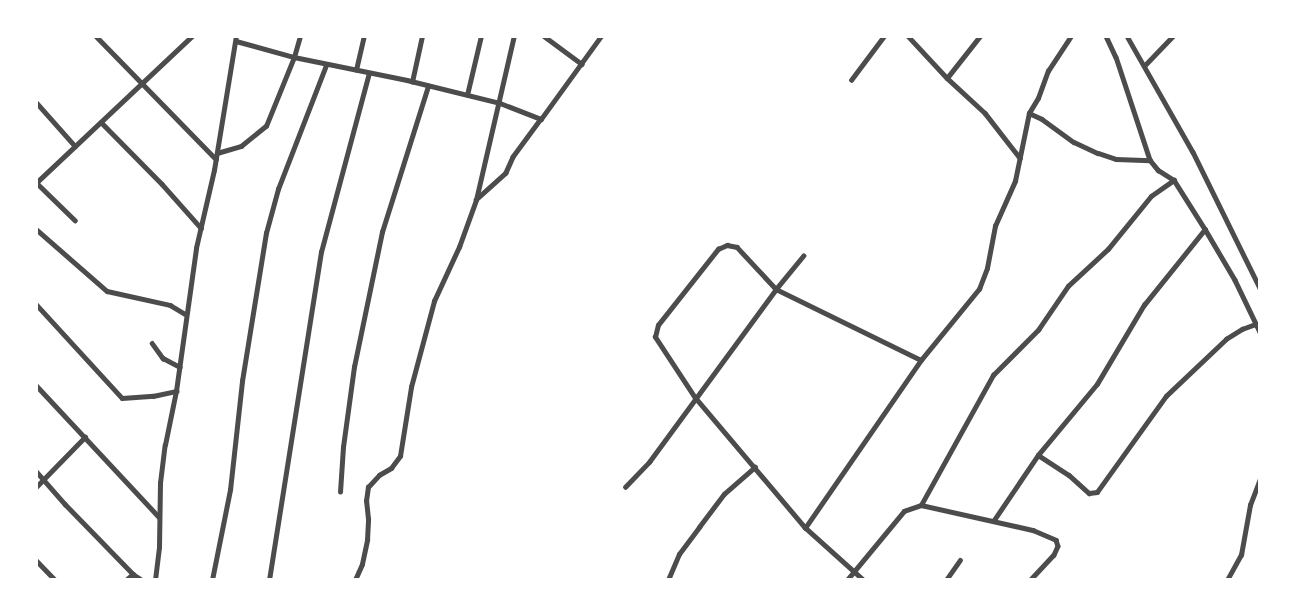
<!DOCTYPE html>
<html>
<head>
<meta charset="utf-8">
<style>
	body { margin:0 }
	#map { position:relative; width:1296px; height:616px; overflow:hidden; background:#fff; font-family:Bitter,serif }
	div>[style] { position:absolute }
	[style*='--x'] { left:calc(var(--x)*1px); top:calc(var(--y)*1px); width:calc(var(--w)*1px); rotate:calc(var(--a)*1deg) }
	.minor>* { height:4.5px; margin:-2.25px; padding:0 2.25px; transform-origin:2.25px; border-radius:2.25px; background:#4c4c4c }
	span { translate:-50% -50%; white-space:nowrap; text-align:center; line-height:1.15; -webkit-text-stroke:4px #fff; paint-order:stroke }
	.frame { position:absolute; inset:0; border:38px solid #fff; pointer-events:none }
</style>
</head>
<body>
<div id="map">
	<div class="minor">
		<div style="--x:96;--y:36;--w:172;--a:45.7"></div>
		<div style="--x:544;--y:36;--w:47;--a:36.4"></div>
		<div style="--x:908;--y:36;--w:57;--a:47.1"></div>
		<div style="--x:947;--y:78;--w:52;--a:42.6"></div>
		<div style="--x:985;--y:113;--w:57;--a:52.1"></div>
		<div style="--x:1106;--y:36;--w:23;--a:65"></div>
		<div style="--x:1116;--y:57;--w:108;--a:71.7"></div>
		<div style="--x:1150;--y:160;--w:13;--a:51"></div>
		<div style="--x:1158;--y:170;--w:19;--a:32"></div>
		<div style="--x:1174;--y:180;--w:58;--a:57.7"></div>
		<div style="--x:1205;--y:229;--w:59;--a:59.5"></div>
		<div style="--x:1235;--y:280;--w:58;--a:64.3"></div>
		<div style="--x:1127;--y:36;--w:133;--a:60.4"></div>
		<div style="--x:1193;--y:152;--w:152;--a:63.8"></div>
		<div style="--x:236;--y:41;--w:60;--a:15.4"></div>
		<div style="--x:294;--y:57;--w:115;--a:11.5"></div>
		<div style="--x:407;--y:80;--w:96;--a:13.9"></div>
		<div style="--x:500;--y:103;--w:44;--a:21.3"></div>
		<div style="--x:541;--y:119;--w:47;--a:126.4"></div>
		<div style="--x:513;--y:157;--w:17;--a:114"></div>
		<div style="--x:506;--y:173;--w:40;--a:138"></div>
		<div style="--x:1144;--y:66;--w:42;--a:-46"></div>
		<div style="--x:356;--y:70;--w:35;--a:-77"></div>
		<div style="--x:947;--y:78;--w:53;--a:-51.8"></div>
		<div style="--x:851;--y:80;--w:55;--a:-53.1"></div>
		<div style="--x:412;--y:82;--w:47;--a:-77.7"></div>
		<div style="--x:467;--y:95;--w:61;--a:-76.7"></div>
		<div style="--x:36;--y:102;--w:59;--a:48.4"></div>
		<div style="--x:1029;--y:113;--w:14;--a:25"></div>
		<div style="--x:1042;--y:119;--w:39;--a:36"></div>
		<div style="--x:1074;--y:142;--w:26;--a:25"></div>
		<div style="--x:1098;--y:153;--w:19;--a:18"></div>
		<div style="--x:1116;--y:159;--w:34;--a:2"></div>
		<div style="--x:541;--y:119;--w:102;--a:-54.1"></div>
		<div style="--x:101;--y:122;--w:87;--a:45.5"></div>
		<div style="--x:162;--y:184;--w:59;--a:48.4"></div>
		<div style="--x:217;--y:153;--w:25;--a:-16"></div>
		<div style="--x:241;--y:146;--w:32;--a:-39"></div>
		<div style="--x:266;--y:126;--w:74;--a:-67.9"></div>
		<div style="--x:294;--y:57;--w:22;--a:-74"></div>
		<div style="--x:75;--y:221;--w:54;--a:-135.7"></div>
		<div style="--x:36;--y:183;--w:214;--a:-43.3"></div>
		<div style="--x:36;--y:229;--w:94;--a:41.1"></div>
		<div style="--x:107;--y:291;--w:65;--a:12.5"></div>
		<div style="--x:170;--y:305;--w:17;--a:31"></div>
		<div style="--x:36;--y:304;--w:127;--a:47.5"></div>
		<div style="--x:122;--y:398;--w:31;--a:-4"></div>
		<div style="--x:153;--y:396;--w:24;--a:-12"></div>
		<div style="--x:152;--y:343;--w:19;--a:54"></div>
		<div style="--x:163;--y:358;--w:19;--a:28"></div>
		<div style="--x:36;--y:385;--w:180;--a:47"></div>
		<div style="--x:1038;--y:455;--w:37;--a:33"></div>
		<div style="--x:1069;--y:475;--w:27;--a:42"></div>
		<div style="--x:1089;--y:493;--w:8;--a:-7"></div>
		<div style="--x:1097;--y:492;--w:118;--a:-54.3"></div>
		<div style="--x:1166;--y:396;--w:83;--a:-43.5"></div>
		<div style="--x:1226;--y:339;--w:19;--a:-32"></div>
		<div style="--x:1242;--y:329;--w:15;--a:-20"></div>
		<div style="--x:36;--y:471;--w:44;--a:48.7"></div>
		<div style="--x:65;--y:504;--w:98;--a:45.8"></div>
		<div style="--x:36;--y:487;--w:70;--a:-45.6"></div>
		<div style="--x:625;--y:487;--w:35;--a:-46"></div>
		<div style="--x:649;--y:462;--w:215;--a:-53.7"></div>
		<div style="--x:776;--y:289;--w:43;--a:-50.7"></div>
		<div style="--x:340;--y:492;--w:45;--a:-86.2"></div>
		<div style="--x:343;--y:447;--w:81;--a:-82.2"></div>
		<div style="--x:354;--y:367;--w:138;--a:-78.3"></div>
		<div style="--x:382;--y:232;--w:153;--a:-72.5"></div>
		<div style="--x:921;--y:505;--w:149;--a:-61"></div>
		<div style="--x:993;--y:375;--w:64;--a:-45"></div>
		<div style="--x:1038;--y:330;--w:53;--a:-55.7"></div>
		<div style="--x:1068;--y:286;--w:54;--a:-42.8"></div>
		<div style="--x:1108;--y:249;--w:68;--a:-50.9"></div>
		<div style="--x:1151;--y:196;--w:28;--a:-35"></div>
		<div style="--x:994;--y:520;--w:78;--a:-55.9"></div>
		<div style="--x:1038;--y:455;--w:92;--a:-50.3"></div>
		<div style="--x:1097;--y:384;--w:92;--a:-59.3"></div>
		<div style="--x:1144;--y:305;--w:97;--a:-51.2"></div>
		<div style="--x:805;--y:528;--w:204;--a:-55.4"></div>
		<div style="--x:921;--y:360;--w:92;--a:-50.8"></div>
		<div style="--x:979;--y:289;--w:22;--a:-69"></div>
		<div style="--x:987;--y:268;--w:43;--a:-79.2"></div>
		<div style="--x:995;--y:226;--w:49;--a:-66"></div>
		<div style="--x:1015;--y:181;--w:69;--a:-78.4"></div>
		<div style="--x:1029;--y:113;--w:17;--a:-59"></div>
		<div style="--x:1038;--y:98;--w:29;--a:-70"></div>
		<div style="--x:1048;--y:71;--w:42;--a:-56.7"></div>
		<div style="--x:36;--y:560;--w:28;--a:46"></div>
		<div style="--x:126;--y:580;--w:9;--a:-41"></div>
		<div style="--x:133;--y:574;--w:11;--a:34"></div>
		<div style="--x:155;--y:580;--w:33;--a:-83"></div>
		<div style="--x:159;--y:547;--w:64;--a:-89.1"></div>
		<div style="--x:160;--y:483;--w:38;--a:-83"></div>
		<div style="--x:165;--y:445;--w:55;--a:-78.5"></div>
		<div style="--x:176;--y:391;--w:144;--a:-82"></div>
		<div style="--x:196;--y:248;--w:80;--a:-77"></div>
		<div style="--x:214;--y:170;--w:136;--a:-80.7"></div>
		<div style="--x:212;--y:580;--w:92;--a:-78.7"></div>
		<div style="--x:230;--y:490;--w:110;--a:-83.7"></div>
		<div style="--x:242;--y:381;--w:150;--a:-80.8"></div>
		<div style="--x:266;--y:233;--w:46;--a:-74.7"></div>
		<div style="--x:278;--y:189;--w:133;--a:-68.8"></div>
		<div style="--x:269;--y:580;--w:332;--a:-81"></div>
		<div style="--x:321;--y:252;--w:185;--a:-75"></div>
		<div style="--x:355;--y:580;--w:17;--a:-66"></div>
		<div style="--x:362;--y:564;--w:25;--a:-78"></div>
		<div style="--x:367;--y:540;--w:21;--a:-87"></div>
		<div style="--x:368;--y:519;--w:18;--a:-96"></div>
		<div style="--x:366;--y:501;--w:14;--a:-82"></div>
		<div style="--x:368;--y:487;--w:16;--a:-47"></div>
		<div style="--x:379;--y:475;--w:14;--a:-30"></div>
		<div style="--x:391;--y:468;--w:15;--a:-53"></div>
		<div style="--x:400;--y:456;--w:70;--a:-80.9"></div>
		<div style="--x:411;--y:387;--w:89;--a:-75"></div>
		<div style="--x:434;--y:301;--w:60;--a:-65.2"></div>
		<div style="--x:459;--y:247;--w:50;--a:-70.1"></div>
		<div style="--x:476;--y:200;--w:168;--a:-77"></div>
		<div style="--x:668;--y:580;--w:28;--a:-67"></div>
		<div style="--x:679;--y:554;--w:34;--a:-53"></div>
		<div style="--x:699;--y:527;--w:41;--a:-52.9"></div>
		<div style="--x:724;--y:494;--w:41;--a:-41.1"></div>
		<div style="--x:847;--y:580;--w:89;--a:-50.4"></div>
		<div style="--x:904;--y:511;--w:18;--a:-19"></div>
		<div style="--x:921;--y:505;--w:115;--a:12.6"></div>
		<div style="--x:1033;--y:530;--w:25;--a:23"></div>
		<div style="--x:1056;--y:540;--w:6;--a:72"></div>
		<div style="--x:1058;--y:546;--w:10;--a:114"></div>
		<div style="--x:1054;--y:555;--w:34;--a:133"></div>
		<div style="--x:863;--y:580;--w:78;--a:-138.1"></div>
		<div style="--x:805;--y:528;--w:170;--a:-130.2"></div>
		<div style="--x:695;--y:398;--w:73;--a:-123.3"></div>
		<div style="--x:655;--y:337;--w:12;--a:-76"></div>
		<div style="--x:658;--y:325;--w:97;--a:-51.7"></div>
		<div style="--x:718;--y:249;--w:10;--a:-24"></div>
		<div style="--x:727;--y:245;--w:10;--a:11"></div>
		<div style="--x:737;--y:247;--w:57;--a:47.1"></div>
		<div style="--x:776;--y:289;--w:161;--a:26.1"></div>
		<div style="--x:946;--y:580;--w:24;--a:-55"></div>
		<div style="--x:1227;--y:580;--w:29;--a:-61"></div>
		<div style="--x:1241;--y:555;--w:51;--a:-79.8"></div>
		<div style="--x:1250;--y:505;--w:28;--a:-69"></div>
	</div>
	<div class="frame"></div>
</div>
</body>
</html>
